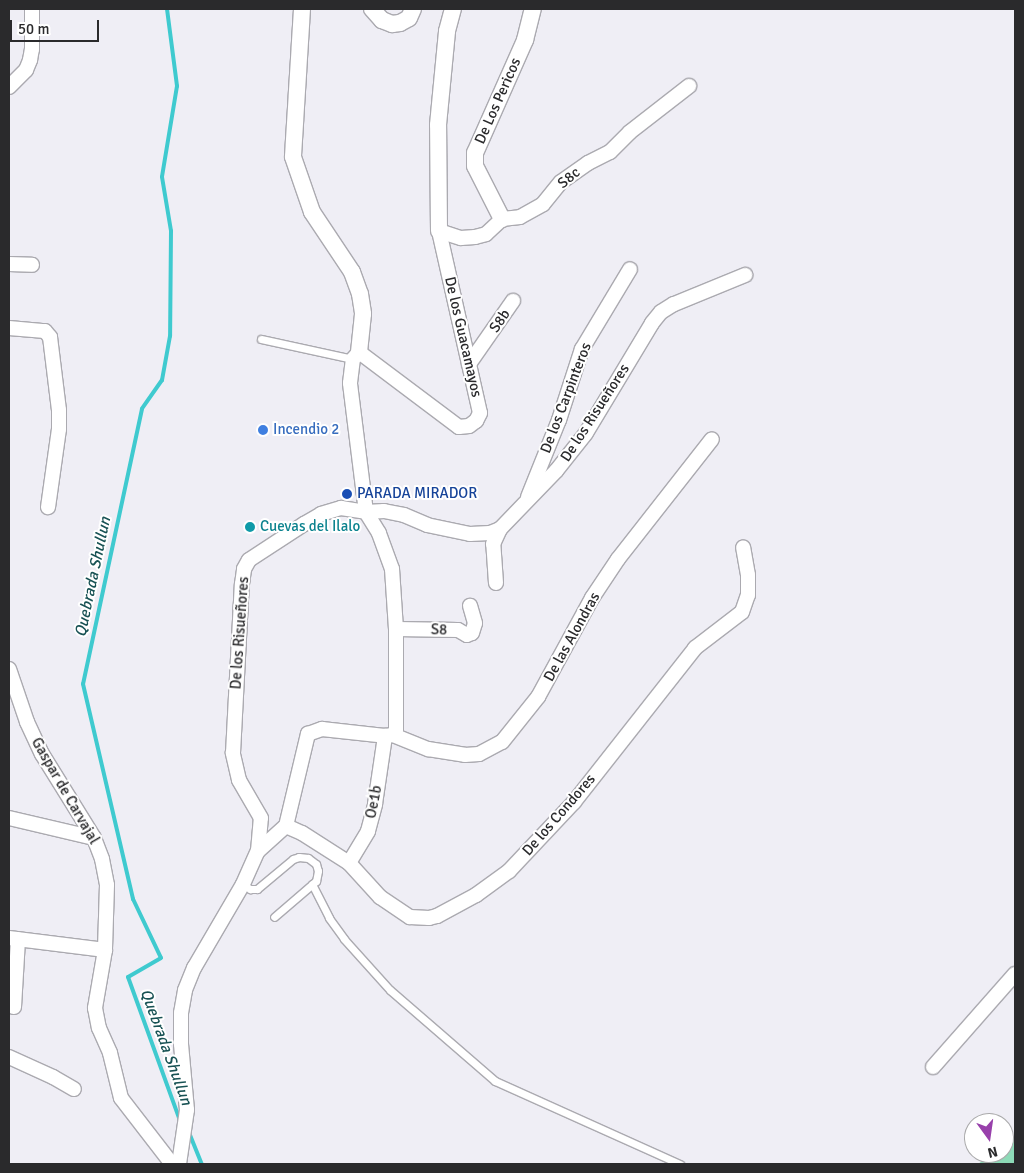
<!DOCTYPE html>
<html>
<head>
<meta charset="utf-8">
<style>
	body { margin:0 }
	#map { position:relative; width:1024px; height:1173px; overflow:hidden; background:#efeef5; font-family:Signika,sans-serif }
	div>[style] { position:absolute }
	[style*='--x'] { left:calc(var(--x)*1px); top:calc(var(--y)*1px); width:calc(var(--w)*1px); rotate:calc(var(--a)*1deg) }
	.green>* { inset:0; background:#8ddab7 }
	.stream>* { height:4px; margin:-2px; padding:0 2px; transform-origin:2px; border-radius:2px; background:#3fcacf }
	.roads { filter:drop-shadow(1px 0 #abaab0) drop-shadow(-1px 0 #abaab0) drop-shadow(0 1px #abaab0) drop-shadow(0 -1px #abaab0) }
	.service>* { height:7px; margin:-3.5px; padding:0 3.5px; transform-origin:3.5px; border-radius:3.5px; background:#fff }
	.minor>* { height:14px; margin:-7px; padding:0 7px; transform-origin:7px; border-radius:7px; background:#fff }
	.tertiary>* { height:16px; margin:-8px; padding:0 8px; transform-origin:8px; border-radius:8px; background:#fff }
	.dots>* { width:14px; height:14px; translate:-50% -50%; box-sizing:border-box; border:2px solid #fff; border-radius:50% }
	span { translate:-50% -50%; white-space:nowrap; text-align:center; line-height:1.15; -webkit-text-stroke:4px #fff; paint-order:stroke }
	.street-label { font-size:15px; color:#2a2a2c }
	.shop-label { font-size:15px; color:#366cbe }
	.left { translate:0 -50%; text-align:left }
	.transit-label { font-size:15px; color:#164399 }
	.culture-label { font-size:15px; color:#0d838f }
	.water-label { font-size:16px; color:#185254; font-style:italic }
	.frame { position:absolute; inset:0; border:10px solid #2a2a2c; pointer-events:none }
	.north { position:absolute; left:964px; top:1113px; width:50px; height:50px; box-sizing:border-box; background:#fff; border:1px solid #aaaaab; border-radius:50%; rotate:166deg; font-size:14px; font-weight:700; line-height:20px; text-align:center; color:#2a2a2c }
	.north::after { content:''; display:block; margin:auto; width:18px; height:22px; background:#9840ab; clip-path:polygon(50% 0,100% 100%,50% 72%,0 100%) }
	.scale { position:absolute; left:10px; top:20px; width:89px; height:22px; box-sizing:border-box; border:2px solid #2a2a2c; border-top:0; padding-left:6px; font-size:15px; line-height:18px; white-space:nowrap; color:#2a2a2c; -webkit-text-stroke:4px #fff; paint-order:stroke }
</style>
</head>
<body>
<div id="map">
	<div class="green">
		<div style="clip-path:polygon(1015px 1137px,1015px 1164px,978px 1164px,993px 1153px,1004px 1153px,1004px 1145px)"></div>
	</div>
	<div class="stream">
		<div style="--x:167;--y:9;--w:78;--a:82.6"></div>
		<div style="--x:177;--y:86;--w:92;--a:99.4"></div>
		<div style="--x:162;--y:177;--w:55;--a:80.5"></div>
		<div style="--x:171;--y:231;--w:105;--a:90.5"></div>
		<div style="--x:170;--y:336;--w:45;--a:100.3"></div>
		<div style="--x:162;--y:380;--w:35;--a:125"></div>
		<div style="--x:142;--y:409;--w:281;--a:102.1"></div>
		<div style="--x:83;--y:684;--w:221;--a:76.9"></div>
		<div style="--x:133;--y:899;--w:65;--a:64.6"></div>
		<div style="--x:161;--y:958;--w:38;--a:150"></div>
		<div style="--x:128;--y:977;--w:153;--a:70.1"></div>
		<div style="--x:190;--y:1135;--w:31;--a:68"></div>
	</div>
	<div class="roads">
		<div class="service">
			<div style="--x:261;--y:339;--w:94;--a:12.3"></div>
			<div style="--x:243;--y:884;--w:9;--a:36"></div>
			<div style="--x:250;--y:889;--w:7;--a:0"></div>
			<div style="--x:257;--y:889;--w:47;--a:-39.8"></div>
			<div style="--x:293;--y:859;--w:6;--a:-18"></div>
			<div style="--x:299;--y:857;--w:9;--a:6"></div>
			<div style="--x:308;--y:858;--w:10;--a:37"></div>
			<div style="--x:316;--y:864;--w:7;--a:74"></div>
			<div style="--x:318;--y:871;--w:10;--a:101"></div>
			<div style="--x:316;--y:881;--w:55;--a:139.4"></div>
			<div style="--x:312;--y:884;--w:38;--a:63"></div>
			<div style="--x:329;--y:918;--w:26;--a:54"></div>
			<div style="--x:344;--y:939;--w:69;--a:48"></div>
			<div style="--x:390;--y:990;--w:139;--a:40.9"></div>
			<div style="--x:495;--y:1081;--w:203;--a:24.2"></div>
		</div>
		<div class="minor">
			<div style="--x:9;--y:87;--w:24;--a:-45"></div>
			<div style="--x:26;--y:70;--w:11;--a:-68"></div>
			<div style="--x:30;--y:60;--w:11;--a:-80"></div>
			<div style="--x:32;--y:49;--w:40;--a:-90"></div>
			<div style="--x:439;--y:231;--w:23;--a:18"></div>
			<div style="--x:461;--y:238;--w:14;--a:-4"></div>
			<div style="--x:475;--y:237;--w:11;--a:-15"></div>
			<div style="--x:486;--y:234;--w:22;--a:-43"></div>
			<div style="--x:502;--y:219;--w:18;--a:-6"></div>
			<div style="--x:520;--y:217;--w:26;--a:-29"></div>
			<div style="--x:543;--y:204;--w:28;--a:-51"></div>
			<div style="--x:561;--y:182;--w:33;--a:-35"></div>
			<div style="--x:588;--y:163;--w:25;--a:-27"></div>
			<div style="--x:610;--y:152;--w:28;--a:-45"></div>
			<div style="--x:630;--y:132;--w:75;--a:-37.9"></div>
			<div style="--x:9;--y:264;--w:23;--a:2"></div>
			<div style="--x:9;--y:328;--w:36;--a:5"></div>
			<div style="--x:45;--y:331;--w:8;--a:50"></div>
			<div style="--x:50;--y:337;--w:74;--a:83"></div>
			<div style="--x:59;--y:410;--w:19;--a:90"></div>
			<div style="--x:59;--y:429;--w:79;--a:98"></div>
			<div style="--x:469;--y:364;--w:77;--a:-55.1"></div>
			<div style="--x:528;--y:497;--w:83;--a:-68.1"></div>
			<div style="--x:559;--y:420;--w:75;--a:-72.1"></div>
			<div style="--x:582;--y:349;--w:93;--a:-59"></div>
			<div style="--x:496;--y:583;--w:39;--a:-94"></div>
			<div style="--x:493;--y:544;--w:17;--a:-65"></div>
			<div style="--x:396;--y:629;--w:62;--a:0.9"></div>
			<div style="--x:458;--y:630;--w:10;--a:29"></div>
			<div style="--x:467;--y:635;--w:5;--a:-22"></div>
			<div style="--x:472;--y:633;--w:10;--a:-73"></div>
			<div style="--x:475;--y:623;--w:18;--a:-106"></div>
			<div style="--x:9;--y:669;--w:56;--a:71.2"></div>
			<div style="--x:27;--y:722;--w:35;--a:65"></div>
			<div style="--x:42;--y:754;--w:99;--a:58.2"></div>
			<div style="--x:94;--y:838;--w:22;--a:69"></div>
			<div style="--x:102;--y:859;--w:26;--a:79"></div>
			<div style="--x:107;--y:885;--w:65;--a:91.8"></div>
			<div style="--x:105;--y:950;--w:59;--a:99.8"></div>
			<div style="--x:95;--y:1008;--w:20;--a:79"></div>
			<div style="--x:99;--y:1028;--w:27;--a:66"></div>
			<div style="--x:110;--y:1053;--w:46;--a:76.3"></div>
			<div style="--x:121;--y:1098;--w:83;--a:52.3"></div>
			<div style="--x:393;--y:735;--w:38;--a:22"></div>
			<div style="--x:428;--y:749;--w:37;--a:9"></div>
			<div style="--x:465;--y:755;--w:14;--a:-4"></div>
			<div style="--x:479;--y:754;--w:26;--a:-28"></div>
			<div style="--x:502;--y:742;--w:58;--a:-51.3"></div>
			<div style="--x:538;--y:697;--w:113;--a:-61.4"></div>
			<div style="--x:592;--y:598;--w:47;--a:-56.3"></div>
			<div style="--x:618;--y:559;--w:152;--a:-51.9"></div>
			<div style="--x:9;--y:818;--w:87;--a:13.2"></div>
			<div style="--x:286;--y:826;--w:17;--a:24"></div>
			<div style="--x:302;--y:833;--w:56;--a:32.6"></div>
			<div style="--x:349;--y:863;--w:46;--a:47.6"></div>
			<div style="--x:380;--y:897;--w:36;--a:34"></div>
			<div style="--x:410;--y:917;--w:19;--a:3"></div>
			<div style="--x:429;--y:918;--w:8;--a:-14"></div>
			<div style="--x:437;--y:916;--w:44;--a:-28.3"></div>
			<div style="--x:476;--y:895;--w:41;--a:-36"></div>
			<div style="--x:509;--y:871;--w:95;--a:-46.7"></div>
			<div style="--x:574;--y:802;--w:196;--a:-51.8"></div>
			<div style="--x:695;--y:648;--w:59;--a:-37.5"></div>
			<div style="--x:742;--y:612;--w:18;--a:-71"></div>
			<div style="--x:748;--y:595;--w:20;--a:-90"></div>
			<div style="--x:748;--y:575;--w:28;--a:-100"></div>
			<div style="--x:258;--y:851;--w:38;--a:-42"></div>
			<div style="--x:286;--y:826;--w:95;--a:-76.6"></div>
			<div style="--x:308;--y:734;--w:15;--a:-20"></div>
			<div style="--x:322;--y:729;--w:63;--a:6.3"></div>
			<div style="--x:385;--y:736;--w:8;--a:-7"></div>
			<div style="--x:393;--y:735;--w:6;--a:-59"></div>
			<div style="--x:396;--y:730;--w:101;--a:-90"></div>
			<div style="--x:396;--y:629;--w:60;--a:-93.8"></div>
			<div style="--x:392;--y:569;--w:38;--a:-110"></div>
			<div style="--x:379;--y:533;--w:25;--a:-122"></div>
			<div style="--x:366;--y:512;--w:130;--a:-97.1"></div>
			<div style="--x:350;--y:383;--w:24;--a:-83"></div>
			<div style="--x:353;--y:359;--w:9;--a:-49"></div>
			<div style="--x:359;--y:352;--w:125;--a:36.9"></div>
			<div style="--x:459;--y:427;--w:10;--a:-6"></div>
			<div style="--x:469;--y:426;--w:9;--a:-36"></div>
			<div style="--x:476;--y:421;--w:9;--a:-63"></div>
			<div style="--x:480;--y:413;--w:187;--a:-102.7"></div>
			<div style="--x:349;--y:863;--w:37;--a:-59"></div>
			<div style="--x:368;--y:831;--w:28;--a:-75"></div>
			<div style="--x:375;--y:804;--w:69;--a:-81.6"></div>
			<div style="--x:9;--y:938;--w:97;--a:7.1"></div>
			<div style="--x:14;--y:1007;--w:68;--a:-86.6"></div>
			<div style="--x:9;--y:1057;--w:48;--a:24.4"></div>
			<div style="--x:53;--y:1077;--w:24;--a:30"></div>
			<div style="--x:933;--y:1067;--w:124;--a:-48.6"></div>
			<div style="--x:179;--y:1164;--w:55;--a:-81.6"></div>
			<div style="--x:187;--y:1110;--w:66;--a:-95.2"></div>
			<div style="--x:181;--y:1044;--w:31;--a:-90"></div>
			<div style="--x:181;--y:1013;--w:23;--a:-80"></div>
			<div style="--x:185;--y:990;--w:24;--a:-68"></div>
			<div style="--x:194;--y:968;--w:97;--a:-59.7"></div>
			<div style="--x:243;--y:884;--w:36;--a:-66"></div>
			<div style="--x:258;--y:851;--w:33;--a:-85"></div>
			<div style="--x:261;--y:818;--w:44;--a:-120.1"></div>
			<div style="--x:239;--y:780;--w:28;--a:-103"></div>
			<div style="--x:233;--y:753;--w:169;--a:-87"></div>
			<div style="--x:242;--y:584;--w:15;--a:-82"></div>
			<div style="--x:244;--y:569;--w:10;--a:-61"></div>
			<div style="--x:249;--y:560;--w:66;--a:-33.2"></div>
			<div style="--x:304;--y:524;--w:20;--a:-30"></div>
			<div style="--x:321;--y:514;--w:21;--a:-17"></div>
			<div style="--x:341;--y:508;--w:25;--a:9"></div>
			<div style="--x:366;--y:512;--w:18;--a:-3"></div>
			<div style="--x:384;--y:511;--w:20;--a:11"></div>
			<div style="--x:404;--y:515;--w:25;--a:23"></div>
			<div style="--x:427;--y:525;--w:44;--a:11.8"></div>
			<div style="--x:470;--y:534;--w:20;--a:-3"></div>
			<div style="--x:490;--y:533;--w:11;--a:-22"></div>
			<div style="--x:500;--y:529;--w:81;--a:-46"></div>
			<div style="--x:556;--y:471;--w:48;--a:-51.7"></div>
			<div style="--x:586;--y:433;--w:128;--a:-59"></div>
			<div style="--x:652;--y:323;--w:14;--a:-51"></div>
			<div style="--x:661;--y:312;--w:15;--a:-32"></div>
			<div style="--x:674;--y:304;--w:77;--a:-22.2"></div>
		</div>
		<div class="tertiary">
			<div style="--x:302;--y:9;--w:148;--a:93.5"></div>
			<div style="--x:293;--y:157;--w:58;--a:70.9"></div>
			<div style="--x:312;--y:212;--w:72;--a:56.3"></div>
			<div style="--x:352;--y:272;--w:23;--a:70"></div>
			<div style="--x:360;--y:294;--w:20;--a:81"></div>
			<div style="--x:363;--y:314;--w:38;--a:96"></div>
			<div style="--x:372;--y:9;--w:15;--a:48"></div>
			<div style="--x:382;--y:20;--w:11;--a:22"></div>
			<div style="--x:392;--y:24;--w:8;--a:-7"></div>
			<div style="--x:400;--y:23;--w:10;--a:-29"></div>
			<div style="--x:409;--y:18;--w:10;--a:-66"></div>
			<div style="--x:502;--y:219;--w:59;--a:-117"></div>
			<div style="--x:475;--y:166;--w:13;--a:-90"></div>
			<div style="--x:475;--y:153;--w:124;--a:-66.1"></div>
			<div style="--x:525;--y:40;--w:32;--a:-76"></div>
			<div style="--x:439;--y:231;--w:106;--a:-90.5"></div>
			<div style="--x:438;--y:125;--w:94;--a:-84.5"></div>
			<div style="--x:447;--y:31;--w:23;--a:-75"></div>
		</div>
	</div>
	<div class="dots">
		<div style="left:263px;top:430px;background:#3f7fe0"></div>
		<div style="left:347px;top:494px;background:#1a4fb4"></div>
		<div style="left:250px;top:527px;background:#0f9aa8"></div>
	</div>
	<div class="street-label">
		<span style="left:498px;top:101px;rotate:-66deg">De Los Pericos</span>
		<span style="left:569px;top:178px;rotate:-40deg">S8c</span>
		<span style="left:500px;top:321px;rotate:-56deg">S8b</span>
		<span style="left:463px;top:337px;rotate:77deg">De los Guacamayos</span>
		<span style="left:566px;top:398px;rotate:-69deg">De los Carpinteros</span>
		<span style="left:595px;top:413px;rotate:-57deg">De los Risueñores</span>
		<span style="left:439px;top:630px;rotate:1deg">S8</span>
		<span style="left:240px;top:633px;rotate:-86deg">De los Risueñores</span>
		<span style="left:572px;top:637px;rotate:-61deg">De las Alondras</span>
		<span style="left:65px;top:791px;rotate:60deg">Gaspar de Carvajal</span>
		<span style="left:374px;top:802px;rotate:-79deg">Oe1b</span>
		<span style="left:559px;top:815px;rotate:-49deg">De los Condores</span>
	</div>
	<div class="shop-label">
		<span class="left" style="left:273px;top:430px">Incendio 2</span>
	</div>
	<div class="transit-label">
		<span class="left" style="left:357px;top:494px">PARADA MIRADOR</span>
	</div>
	<div class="culture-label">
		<span class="left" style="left:260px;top:527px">Cuevas del Ilalo</span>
	</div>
	<div class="water-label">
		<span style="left:93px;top:577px;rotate:-78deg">Quebrada Shullun</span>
		<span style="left:166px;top:1047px;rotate:70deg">Quebrada Shullun</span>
	</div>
	<div class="frame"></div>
	<div class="north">N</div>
	<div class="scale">50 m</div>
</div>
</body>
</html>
